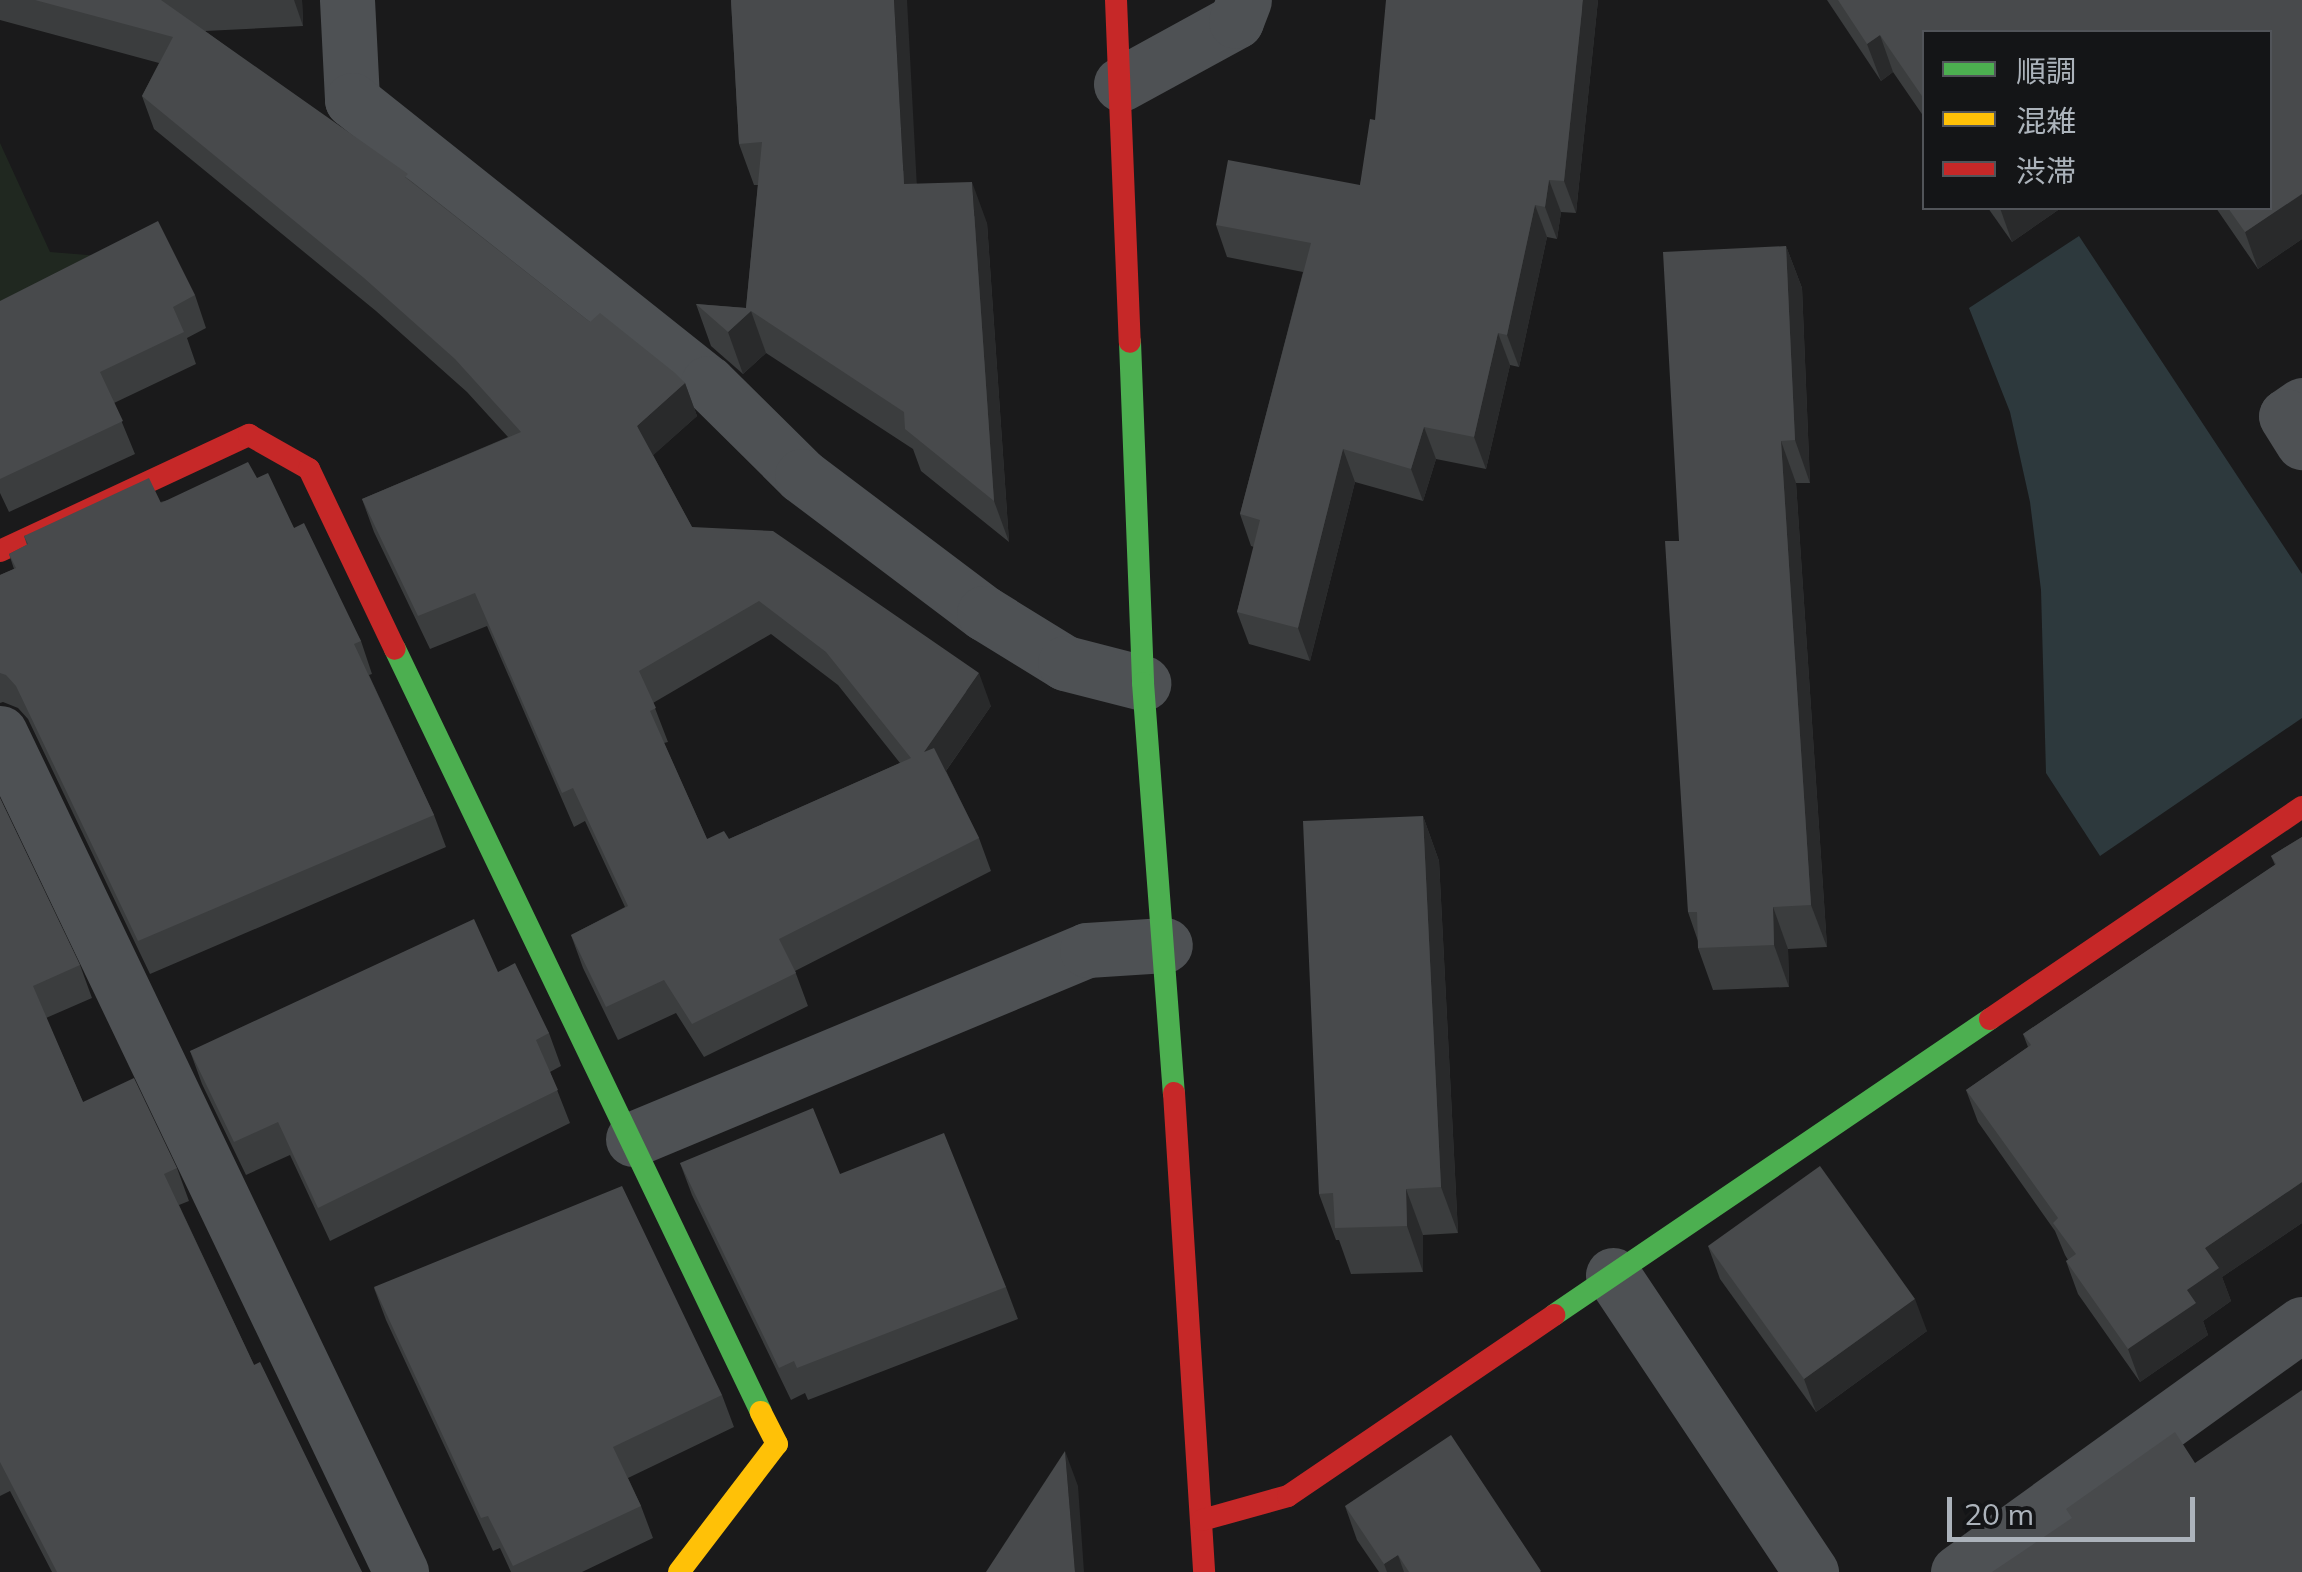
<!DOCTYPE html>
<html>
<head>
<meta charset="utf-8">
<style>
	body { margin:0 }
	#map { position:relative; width:2302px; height:1572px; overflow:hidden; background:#1a1a1b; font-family:Mulish,"Noto Sans JP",sans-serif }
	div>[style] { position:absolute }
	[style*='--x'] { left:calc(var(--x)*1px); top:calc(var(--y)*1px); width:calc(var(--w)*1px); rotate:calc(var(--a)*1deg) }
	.green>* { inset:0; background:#202820 }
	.water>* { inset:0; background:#2d393d }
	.street>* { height:55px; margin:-27.5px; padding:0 27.5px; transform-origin:27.5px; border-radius:27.5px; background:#4e5154 }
	.fast>* { height:22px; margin:-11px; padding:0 11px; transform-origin:11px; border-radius:11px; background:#4caf50 }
	.slow>* { height:22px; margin:-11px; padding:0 11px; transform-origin:11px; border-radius:11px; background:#ffc107 }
	.jam>* { height:22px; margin:-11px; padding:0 11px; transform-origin:11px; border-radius:11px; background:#c62828 }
	.wall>* { inset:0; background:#3b3d3e }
	.shaded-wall>* { inset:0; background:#292a2b }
	.building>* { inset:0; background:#484a4c }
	span { translate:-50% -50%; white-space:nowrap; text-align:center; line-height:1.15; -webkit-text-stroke:8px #141517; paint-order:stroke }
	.legend { position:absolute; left:1922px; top:30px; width:350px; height:180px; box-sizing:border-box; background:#141517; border:2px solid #515459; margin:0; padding:12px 18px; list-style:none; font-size:30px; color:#acb3bb }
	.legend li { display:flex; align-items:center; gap:20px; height:50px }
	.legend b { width:50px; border:2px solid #515459 }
	.scale { position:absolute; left:1947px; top:1497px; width:248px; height:45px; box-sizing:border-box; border:5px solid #acb3bb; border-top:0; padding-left:12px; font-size:30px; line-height:35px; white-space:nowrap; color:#acb3bb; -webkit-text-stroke:8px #141517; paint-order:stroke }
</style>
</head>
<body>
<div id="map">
	<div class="green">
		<div style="clip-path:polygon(0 143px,50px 252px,100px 256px,0 322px)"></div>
	</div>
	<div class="water">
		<div style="clip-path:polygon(2079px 236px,2302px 574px,2302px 718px,2100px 856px,2046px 773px,2041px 590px,2030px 502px,2010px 412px,1969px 308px)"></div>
	</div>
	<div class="street">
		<div style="--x:347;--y:0;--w:100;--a:87.1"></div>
		<div style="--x:352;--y:100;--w:455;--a:38.5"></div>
		<div style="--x:708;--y:383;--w:132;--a:44.7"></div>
		<div style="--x:802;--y:476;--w:228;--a:37"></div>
		<div style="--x:984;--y:613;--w:95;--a:31.7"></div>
		<div style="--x:1065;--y:663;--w:81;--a:14.4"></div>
		<div style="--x:1121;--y:84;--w:131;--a:-28.7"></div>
		<div style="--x:1236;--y:21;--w:22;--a:-69"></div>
		<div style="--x:2302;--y:405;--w:19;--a:145"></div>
		<div style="--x:2286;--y:416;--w:31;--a:58"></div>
		<div style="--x:0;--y:733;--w:930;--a:64.45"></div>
		<div style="--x:633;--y:1139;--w:492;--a:-22.6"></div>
		<div style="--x:1087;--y:950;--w:78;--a:-3.7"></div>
		<div style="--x:1613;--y:1275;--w:357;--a:56.3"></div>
		<div style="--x:1958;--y:1572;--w:424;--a:-35.8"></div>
	</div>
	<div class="fast">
		<div style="--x:1130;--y:342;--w:341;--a:87.8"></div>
		<div style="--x:1143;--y:683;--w:411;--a:85.7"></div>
		<div style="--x:395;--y:649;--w:846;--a:64.37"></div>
		<div style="--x:1554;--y:1315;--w:527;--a:-34.17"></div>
	</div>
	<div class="slow">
		<div style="--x:679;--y:1572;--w:161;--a:-52.6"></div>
		<div style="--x:777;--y:1444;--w:36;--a:-117"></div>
	</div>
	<div class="jam">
		<div style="--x:1116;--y:0;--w:342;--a:87.7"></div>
		<div style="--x:0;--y:551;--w:275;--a:-25"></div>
		<div style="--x:249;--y:435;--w:69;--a:29.5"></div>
		<div style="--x:309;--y:469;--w:199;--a:64.5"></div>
		<div style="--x:1990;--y:1019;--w:377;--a:-34.2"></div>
		<div style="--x:1174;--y:1093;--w:480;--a:86.4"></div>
		<div style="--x:1202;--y:1520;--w:89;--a:-15.6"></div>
		<div style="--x:1288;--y:1496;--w:322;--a:-34.2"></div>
	</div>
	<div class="wall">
		<div style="clip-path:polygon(evenodd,0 0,302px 0,303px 26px,205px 31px,411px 181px,590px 322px,685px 383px,697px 416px,653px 455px,692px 527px,991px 706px,946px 771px,979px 838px,991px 871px,795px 971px,808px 1006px,704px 1057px,676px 1013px,618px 1040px,583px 968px,571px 935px,625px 907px,585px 821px,574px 827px,487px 626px,430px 649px,374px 532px,362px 499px,508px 437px,467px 392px,376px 311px,154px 129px,142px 96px,159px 63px,0 20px,0 0,771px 634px,838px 685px,900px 763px,729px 839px,707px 839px,664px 743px,668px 742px,653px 703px,771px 634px)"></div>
		<div style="clip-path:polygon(731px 0,917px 184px,987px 223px,1009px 542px,921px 471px,913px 449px,766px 353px,743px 374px,711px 346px,696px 304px,746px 308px,758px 185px,754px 185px,739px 144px)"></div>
		<div style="clip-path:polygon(1598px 0,1576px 213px,1561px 212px,1557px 239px,1547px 237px,1519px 367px,1510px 365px,1486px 469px,1436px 459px,1423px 501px,1355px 482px,1310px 661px,1249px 644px,1237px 612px,1254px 547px,1251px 546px,1240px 514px,1303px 272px,1227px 257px,1216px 225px,1360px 185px,1375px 120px)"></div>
		<div style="clip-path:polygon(1827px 0,2302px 0,2302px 239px,2258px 269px,2216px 208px,2270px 208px,2270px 32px,1924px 32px,1924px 117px,1893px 72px,1881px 81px)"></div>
		<div style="clip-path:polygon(1988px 208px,2061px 208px,2012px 242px)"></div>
		<div style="clip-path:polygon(1786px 246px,1802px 288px,1810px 483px,1796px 483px,1827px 947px,1788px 949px,1789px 987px,1713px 990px,1698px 948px,1698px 941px,1688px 912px,1679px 541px)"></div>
		<div style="clip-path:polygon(195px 295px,206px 328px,187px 338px,196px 364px,114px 403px,135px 454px,9px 512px,0 493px,0 301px)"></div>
		<div style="clip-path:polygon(257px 478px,294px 528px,361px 641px,372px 674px,369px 675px,434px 815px,446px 847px,150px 974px,28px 719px,18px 708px,3px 702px,0 703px,0 575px,14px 569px,9px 554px,27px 545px,24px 536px)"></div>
		<div style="clip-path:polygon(0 798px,80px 965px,92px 998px,46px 1018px,83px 1102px,177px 1168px,189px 1201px,179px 1205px,254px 1365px,362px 1572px,52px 1572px,10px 1491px,0 1496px)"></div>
		<div style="clip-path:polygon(1423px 816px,1439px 861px,1458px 1233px,1423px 1235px,1423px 1272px,1351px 1274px,1339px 1240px,1336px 1240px,1319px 1194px)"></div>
		<div style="clip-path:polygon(2302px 837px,2302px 1223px,2222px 1277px,2231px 1301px,2203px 1321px,2208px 1335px,2140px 1382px,2078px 1294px,2066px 1261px,2068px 1260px,2065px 1255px,2055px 1231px,1978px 1122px,1966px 1090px,2028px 1047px,2023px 1034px,2275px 865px,2271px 856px)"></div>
		<div style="clip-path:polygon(498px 972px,549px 1033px,561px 1066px,550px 1072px,570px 1123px,330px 1241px,290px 1155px,246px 1175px,202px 1084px,190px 1051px)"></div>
		<div style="clip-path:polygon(680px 1163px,840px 1174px,1006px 1287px,1018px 1319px,808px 1400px,805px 1393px,791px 1400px,692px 1195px)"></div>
		<div style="clip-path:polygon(1708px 1246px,1927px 1331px,1816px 1412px,1720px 1279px)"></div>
		<div style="clip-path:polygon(374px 1288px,722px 1395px,734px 1427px,628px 1478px,641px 1506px,653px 1538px,582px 1572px,511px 1572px,500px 1548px,493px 1551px,386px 1320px)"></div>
		<div style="clip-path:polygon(1345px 1506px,1541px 1572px,1379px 1572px,1357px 1540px)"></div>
	</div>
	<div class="shaded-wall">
		<div style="clip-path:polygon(294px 0,302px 0,303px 26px)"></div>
		<div style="clip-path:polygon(894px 0,907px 0,919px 226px,904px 184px)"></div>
		<div style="clip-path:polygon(1583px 0,1598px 0,1576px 213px,1564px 181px)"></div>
		<div style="clip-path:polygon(1880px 35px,1893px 72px,1881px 81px,1867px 44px)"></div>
		<div style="clip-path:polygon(1549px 180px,1561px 212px,1557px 239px,1545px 207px)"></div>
		<div style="clip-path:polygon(972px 182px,987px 223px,1009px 542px,994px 501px)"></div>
		<div style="clip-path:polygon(2302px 193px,2302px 239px,2258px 269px,2245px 232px)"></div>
		<div style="clip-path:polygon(1535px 205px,1547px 237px,1519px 367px,1507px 335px)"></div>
		<div style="clip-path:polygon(2000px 208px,2061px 208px,2012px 242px)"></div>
		<div style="clip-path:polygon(1786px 246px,1802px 288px,1810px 483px,1795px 440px)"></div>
		<div style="clip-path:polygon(751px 311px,766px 353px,743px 374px,728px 332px)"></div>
		<div style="clip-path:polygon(1498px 333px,1510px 365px,1486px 469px,1474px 437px)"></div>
		<div style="clip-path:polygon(685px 383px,697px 416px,649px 459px,637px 426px)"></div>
		<div style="clip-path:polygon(1424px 427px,1436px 459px,1423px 501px,1411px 469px)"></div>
		<div style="clip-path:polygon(1781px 441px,1796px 483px,1827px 947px,1811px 905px)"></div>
		<div style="clip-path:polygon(1343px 449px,1355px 482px,1310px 661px,1298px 628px)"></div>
		<div style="clip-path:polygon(979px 673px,991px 706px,936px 785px,924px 752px)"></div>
		<div style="clip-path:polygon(1423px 816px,1439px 861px,1458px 1233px,1441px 1187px)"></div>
		<div style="clip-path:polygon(1773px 907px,1788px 949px,1789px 987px,1774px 945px)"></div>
		<div style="clip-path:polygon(2302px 1182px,2302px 1223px,2222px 1277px,2231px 1301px,2203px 1321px,2208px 1335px,2140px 1382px,2128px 1349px,2187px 1290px,2205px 1248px)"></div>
		<div style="clip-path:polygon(1406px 1189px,1423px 1235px,1423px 1272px,1407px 1226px)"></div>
		<div style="clip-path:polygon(1915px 1299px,1927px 1331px,1816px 1412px,1804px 1379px)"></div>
		<div style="clip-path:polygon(1065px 1451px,1078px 1486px,1084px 1572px,1075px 1572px)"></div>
		<div style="clip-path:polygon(1398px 1555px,1404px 1572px,1387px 1572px,1384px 1564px)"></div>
	</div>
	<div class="building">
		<div style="clip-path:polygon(evenodd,35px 0,161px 0,408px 174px,405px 177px,590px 322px,600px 313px,675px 373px,685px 383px,637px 426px,692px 527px,773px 531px,979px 673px,924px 752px,934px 748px,979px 838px,779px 939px,796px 973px,692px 1024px,664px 980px,606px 1007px,571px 935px,628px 906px,573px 788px,562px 793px,475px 593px,418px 616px,362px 499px,521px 432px,455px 359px,364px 278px,142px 96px,173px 37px,35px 0,759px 601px,826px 652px,911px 758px,729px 839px,724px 831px,707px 839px,650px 711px,656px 708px,639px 671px,759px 601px)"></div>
		<div style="clip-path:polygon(731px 0,894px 0,904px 184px,972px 182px,994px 501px,905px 429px,904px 412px,751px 311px,728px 332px,696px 304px,746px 308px,762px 142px,739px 144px)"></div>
		<div style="clip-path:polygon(1386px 0,1583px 0,1564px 181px,1549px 180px,1545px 207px,1535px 205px,1507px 335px,1498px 333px,1474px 437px,1424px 427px,1411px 469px,1343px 449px,1298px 628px,1237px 612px,1260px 520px,1240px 514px,1311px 243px,1216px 225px,1228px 160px,1360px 185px,1370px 119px,1375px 120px)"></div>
		<div style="clip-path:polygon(1838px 0,2302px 0,2302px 194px,2245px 232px,2228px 208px,2270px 208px,2270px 32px,1924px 32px,1924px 99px,1880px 35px,1867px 44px)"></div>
		<div style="clip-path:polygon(158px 221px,195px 295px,173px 307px,184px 332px,100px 372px,123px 421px,0 479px,0 301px)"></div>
		<div style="clip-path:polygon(1786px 246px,1795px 440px,1781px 441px,1811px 905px,1773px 907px,1774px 945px,1698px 948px,1697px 912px,1688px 912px,1665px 541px,1679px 541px,1663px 252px)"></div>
		<div style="clip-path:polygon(248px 462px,257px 478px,268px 473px,294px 528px,304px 523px,361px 641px,354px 644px,434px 815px,138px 941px,16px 686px,6px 675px,0 673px,0 575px,16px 568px,9px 554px,28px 544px,24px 536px,149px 478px,161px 503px)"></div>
		<div style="clip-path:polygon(0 798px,80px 965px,33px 986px,83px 1102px,134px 1078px,177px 1168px,164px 1174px,254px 1365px,260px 1362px,362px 1572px,57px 1572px,0 1462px)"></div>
		<div style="clip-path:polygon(1423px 816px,1441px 1187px,1406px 1189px,1407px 1226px,1335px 1228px,1333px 1193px,1319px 1194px,1303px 821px)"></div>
		<div style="clip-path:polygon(2302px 837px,2302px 1182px,2205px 1248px,2219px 1268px,2187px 1290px,2196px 1303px,2128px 1349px,2066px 1261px,2076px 1254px,2053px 1223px,2058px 1218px,1966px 1090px,2031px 1045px,2023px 1034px,2276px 864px,2271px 856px)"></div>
		<div style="clip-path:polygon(474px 919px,498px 972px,515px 963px,549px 1033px,536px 1040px,558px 1090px,318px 1208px,278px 1122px,234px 1142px,190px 1051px)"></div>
		<div style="clip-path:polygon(813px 1108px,840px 1174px,944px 1133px,1006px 1287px,797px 1368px,794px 1361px,779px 1368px,680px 1163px)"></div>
		<div style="clip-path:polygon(1820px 1166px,1915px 1299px,1804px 1379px,1708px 1246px)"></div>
		<div style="clip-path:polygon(622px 1186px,722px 1395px,613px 1447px,641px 1506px,513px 1566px,488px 1516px,481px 1518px,374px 1287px)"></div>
		<div style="clip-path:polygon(2302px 1390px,2302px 1572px,1992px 1572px,2072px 1518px,2066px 1509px,2175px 1432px,2195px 1463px)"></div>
		<div style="clip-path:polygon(1451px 1435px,1541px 1571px,1540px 1572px,1409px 1572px,1398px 1555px,1384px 1564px,1345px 1506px)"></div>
		<div style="clip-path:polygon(1065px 1451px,1075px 1572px,986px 1572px)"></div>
	</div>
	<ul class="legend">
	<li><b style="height:12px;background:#4caf50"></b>順調</li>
	<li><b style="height:12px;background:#ffc107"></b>混雑</li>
	<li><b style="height:12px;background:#c62828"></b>渋滞</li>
	</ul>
	<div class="scale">20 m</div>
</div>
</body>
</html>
